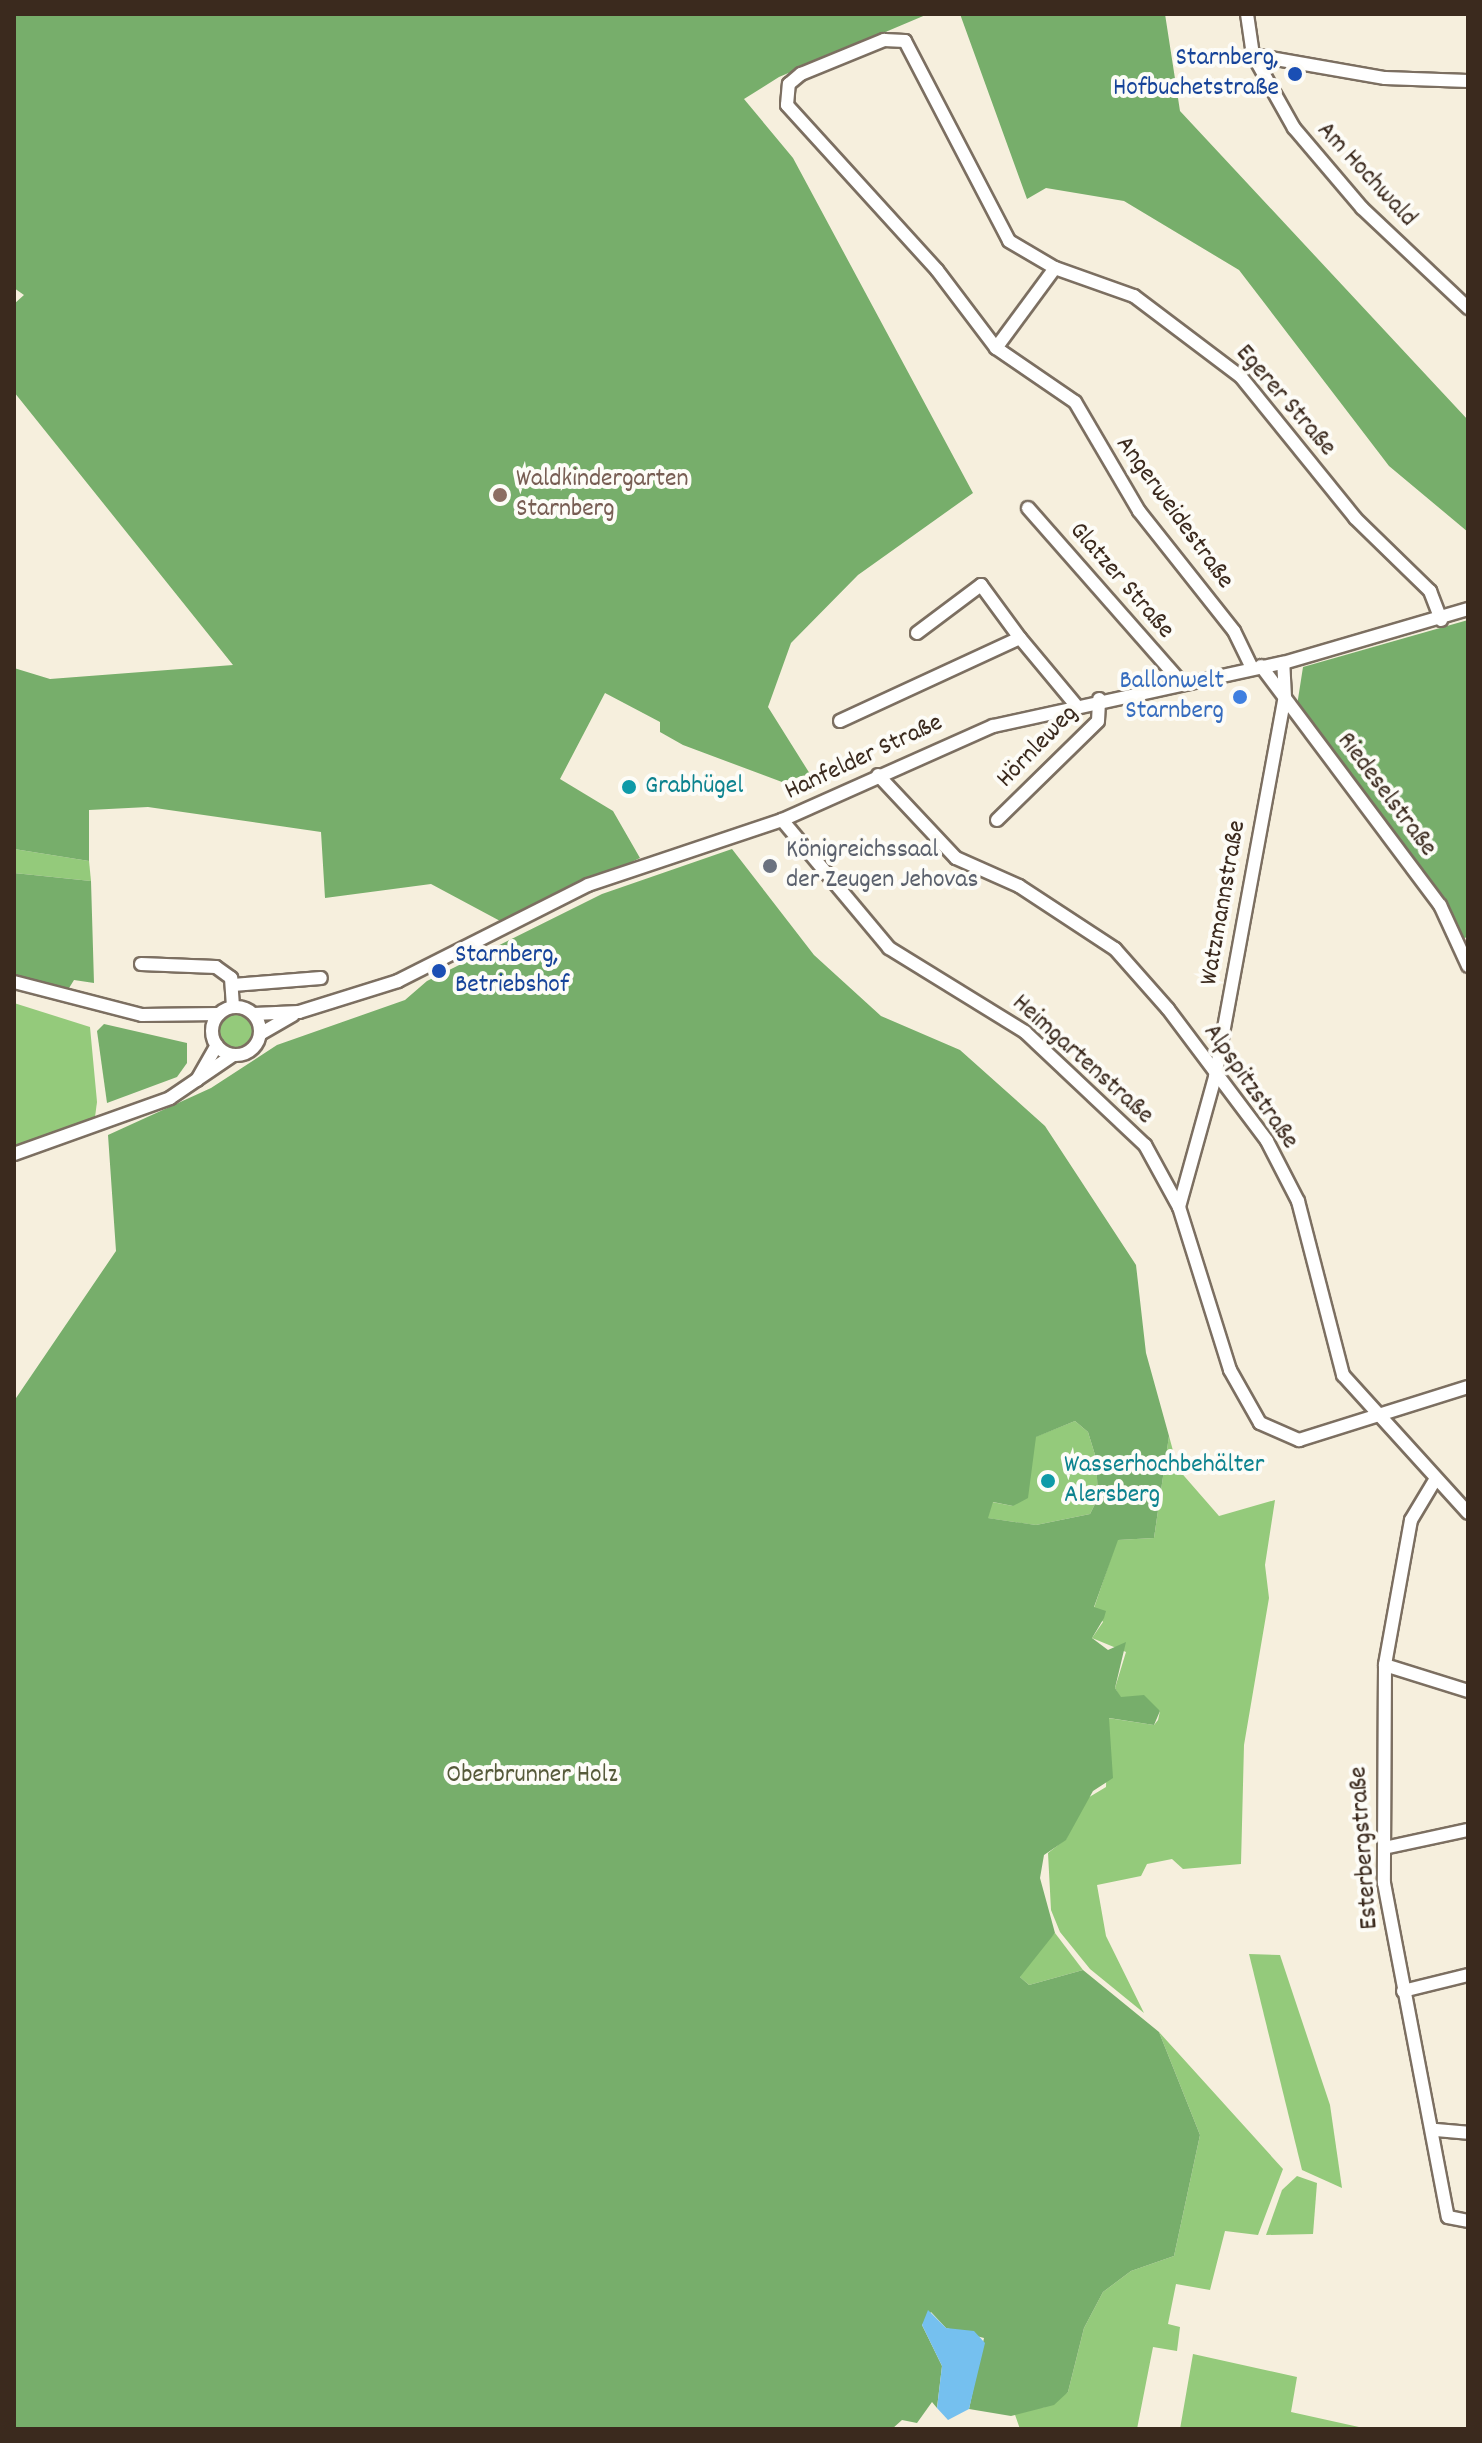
<!DOCTYPE html>
<html>
<head>
<meta charset="utf-8">
<style>
	body { margin:0 }
	#map { position:relative; width:1482px; height:2443px; overflow:hidden; background:#f6efdd; font-family:Dekko,sans-serif }
	div>[style] { position:absolute }
	[style*='--x'] { left:calc(var(--x)*1px); top:calc(var(--y)*1px); width:calc(var(--w)*1px); rotate:calc(var(--a)*1deg) }
	.green>* { inset:0; background:#94ca7b }
	.round { border-radius:50% }
	.forest>* { inset:0; background:#77ae6b }
	.water>* { inset:0; background:#75c0ef }
	.roads { filter:drop-shadow(2px 0 #7c6f61) drop-shadow(-2px 0 #7c6f61) drop-shadow(0 2px #7c6f61) drop-shadow(0 -2px #7c6f61) }
	.minor>* { height:12px; margin:-6px; padding:0 6px; transform-origin:6px; border-radius:6px; background:#fff }
	.minor>.ring { margin:-6px; padding:0; box-sizing:content-box; background:none; border:12px solid #fff; border-radius:50% }
	.dots>* { width:22px; height:22px; translate:-50% -50%; box-sizing:border-box; border:4px solid #fdfcf7; border-radius:50% }
	span { translate:-50% -50%; white-space:nowrap; text-align:center; line-height:1.15; -webkit-text-stroke:8px #fdfcf7; paint-order:stroke }
	.transit-label { font-size:26px; color:#164399 }
	.right { translate:-100% -50%; text-align:right }
	.left { translate:0 -50%; text-align:left }
	.street-label { font-size:26px; color:#3b2a1e }
	.education-label { font-size:26px; color:#785e54 }
	.shop-label { font-size:26px; color:#366cbe }
	.culture-label { font-size:26px; color:#0d838f }
	.worship-label { font-size:26px; color:#5b616d }
	.park-label { font-size:26px; color:#565a3a }
	.frame { position:absolute; inset:0; border:16px solid #3b2a1e; pointer-events:none }
</style>
</head>
<body>
<div id="map">
	<div class="green">
		<div style="clip-path:polygon(14px 849px,89px 861px,91px 881px,14px 873px)"></div>
		<div style="clip-path:polygon(14px 1003px,90px 1027px,97px 1102px,95px 1117px,14px 1146px)"></div>
		<div class="round" style="left:218px;top:1012px;width:36px;height:36px"></div>
		<div style="clip-path:polygon(1075px 1421px,1088px 1432px,1096px 1458px,1098px 1498px,1090px 1514px,1036px 1525px,987px 1518px,992px 1502px,1013px 1506px,1035px 1437px)"></div>
		<div style="clip-path:polygon(1169px 1436px,1178px 1469px,1219px 1516px,1275px 1500px,1265px 1565px,1269px 1598px,1244px 1745px,1241px 1864px,1183px 1869px,1172px 1859px,1147px 1864px,1141px 1876px,1097px 1885px,1106px 1936px,1144px 2013px,1090px 1969px,1060px 1932px,1051px 1910px,1048px 1853px,1066px 1839px,1086px 1799px,1106px 1787px,1108px 1718px,1154px 1725px,1158px 1720px,1160px 1711px,1120px 1697px,1115px 1688px,1126px 1652px,1092px 1638px,1103px 1622px,1094px 1608px,1117px 1540px,1154px 1538px)"></div>
		<div style="clip-path:polygon(1055px 1933px,1083px 1970px,1029px 1985px,1020px 1977px,1023px 1966px)"></div>
		<div style="clip-path:polygon(1249px 1954px,1280px 1955px,1330px 2105px,1342px 2188px,1302px 2170px)"></div>
		<div style="clip-path:polygon(1159px 2032px,1283px 2169px,1258px 2235px,1225px 2231px,1210px 2290px,1176px 2284px,1168px 2324px,1180px 2327px,1177px 2351px,1153px 2347px,1137px 2429px,1020px 2429px,1014px 2412px,1045px 2407px,1068px 2392px,1084px 2328px,1103px 2292px,1131px 2271px,1174px 2256px,1200px 2135px)"></div>
		<div style="clip-path:polygon(1297px 2176px,1317px 2183px,1313px 2234px,1266px 2235px,1282px 2190px)"></div>
		<div style="clip-path:polygon(1193px 2354px,1297px 2377px,1291px 2412px,1368px 2429px,1180px 2429px)"></div>
	</div>
	<div class="forest">
		<div style="clip-path:polygon(14px 14px,928px 14px,779px 77px,744px 99px,793px 158px,973px 493px,858px 575px,791px 643px,768px 707px,810px 774px,782px 782px,683px 745px,660px 732px,660px 722px,605px 693px,560px 779px,613px 811px,640px 858px,502px 922px,431px 884px,325px 898px,321px 832px,148px 807px,89px 810px,89px 861px,14px 849px,14px 668px,50px 679px,233px 665px,14px 392px,14px 304px,24px 295px,14px 288px)"></div>
		<div style="clip-path:polygon(960px 14px,1165px 14px,1180px 111px,1468px 420px,1468px 532px,1389px 466px,1239px 270px,1124px 201px,1046px 188px,1027px 199px)"></div>
		<div style="clip-path:polygon(1468px 620px,1468px 937px,1456px 940px,1296px 712px,1303px 667px)"></div>
		<div style="clip-path:polygon(evenodd,732px 849px,814px 955px,881px 1016px,960px 1050px,1045px 1126px,1136px 1265px,1146px 1353px,1169px 1436px,1154px 1538px,1118px 1540px,1094px 1607px,1106px 1611px,1104px 1618px,1092px 1638px,1108px 1650px,1126px 1642px,1115px 1688px,1121px 1697px,1144px 1695px,1160px 1711px,1154px 1725px,1109px 1718px,1113px 1778px,1093px 1791px,1066px 1840px,1044px 1855px,1040px 1878px,1055px 1933px,1020px 1977px,1029px 1985px,1083px 1970px,1159px 2032px,1200px 2135px,1174px 2256px,1131px 2271px,1103px 2292px,1084px 2328px,1068px 2392px,1054px 2405px,1011px 2416px,969px 2409px,984px 2338px,946px 2328px,931px 2312px,922px 2325px,942px 2366px,937px 2408px,932px 2402px,917px 2423px,902px 2420px,892px 2429px,14px 2429px,14px 1401px,116px 1251px,108px 1135px,211px 1088px,277px 1045px,405px 1000px,427px 981px,602px 894px,732px 849px,1075px 1421px,1088px 1432px,1096px 1458px,1098px 1498px,1090px 1514px,1036px 1525px,988px 1518px,993px 1502px,1013px 1506px,1028px 1498px,1036px 1437px,1075px 1421px)"></div>
		<div style="clip-path:polygon(14px 873px,91px 881px,94px 983px,74px 980px,66px 993px,14px 977px)"></div>
		<div style="clip-path:polygon(104px 1024px,187px 1043px,187px 1063px,177px 1077px,107px 1103px,97px 1031px)"></div>
	</div>
	<div class="water">
		<div style="clip-path:polygon(928px 2310px,946px 2328px,974px 2331px,985px 2343px,969px 2409px,948px 2420px,937px 2408px,942px 2366px,922px 2325px)"></div>
	</div>
	<div class="roads">
		<div class="minor">
			<div style="--x:1247;--y:14;--w:41;--a:81.7"></div>
			<div style="--x:1253;--y:55;--w:84;--a:60.7"></div>
			<div style="--x:1294;--y:128;--w:105;--a:49.6"></div>
			<div style="--x:1362;--y:208;--w:146;--a:43.3"></div>
			<div style="--x:1253;--y:55;--w:134;--a:9.9"></div>
			<div style="--x:1385;--y:78;--w:83;--a:2.1"></div>
			<div style="--x:996;--y:348;--w:99;--a:-53.6"></div>
			<div style="--x:1028;--y:508;--w:232;--a:48.7"></div>
			<div style="--x:917;--y:633;--w:80;--a:-36.9"></div>
			<div style="--x:981;--y:585;--w:66;--a:53.7"></div>
			<div style="--x:1261;--y:666;--w:299;--a:53.2"></div>
			<div style="--x:1440;--y:905;--w:67;--a:65.3"></div>
			<div style="--x:1252;--y:668;--w:41;--a:-115.9"></div>
			<div style="--x:1234;--y:631;--w:153;--a:-128.4"></div>
			<div style="--x:1139;--y:511;--w:126;--a:-120.4"></div>
			<div style="--x:1075;--y:402;--w:96;--a:-145.6"></div>
			<div style="--x:996;--y:348;--w:98;--a:-127.1"></div>
			<div style="--x:937;--y:270;--w:223;--a:-132.3"></div>
			<div style="--x:787;--y:105;--w:21;--a:-85"></div>
			<div style="--x:789;--y:84;--w:16;--a:-40"></div>
			<div style="--x:801;--y:74;--w:90;--a:-22.3"></div>
			<div style="--x:884;--y:40;--w:21;--a:3"></div>
			<div style="--x:905;--y:41;--w:225;--a:62.5"></div>
			<div style="--x:1009;--y:241;--w:53;--a:30.4"></div>
			<div style="--x:1055;--y:268;--w:84;--a:19.5"></div>
			<div style="--x:1134;--y:296;--w:134;--a:37.1"></div>
			<div style="--x:1241;--y:377;--w:181;--a:51"></div>
			<div style="--x:1355;--y:518;--w:105;--a:44.2"></div>
			<div style="--x:1430;--y:591;--w:31;--a:69"></div>
			<div style="--x:840;--y:721;--w:198;--a:-24.8"></div>
			<div style="--x:1020;--y:638;--w:86;--a:50.2"></div>
			<div style="--x:878;--y:775;--w:114;--a:46.8"></div>
			<div style="--x:956;--y:858;--w:69;--a:24"></div>
			<div style="--x:1019;--y:886;--w:115;--a:33.3"></div>
			<div style="--x:1115;--y:949;--w:80;--a:48.5"></div>
			<div style="--x:1168;--y:1009;--w:165;--a:53.1"></div>
			<div style="--x:1267;--y:1141;--w:68;--a:62.7"></div>
			<div style="--x:1298;--y:1201;--w:180;--a:75.5"></div>
			<div style="--x:1343;--y:1375;--w:186;--a:47.8"></div>
			<div style="--x:782;--y:820;--w:167;--a:50.1"></div>
			<div style="--x:889;--y:948;--w:160;--a:31.7"></div>
			<div style="--x:1025;--y:1032;--w:165;--a:43.3"></div>
			<div style="--x:1145;--y:1145;--w:71;--a:61.3"></div>
			<div style="--x:1179;--y:1207;--w:171;--a:72.6"></div>
			<div style="--x:1230;--y:1370;--w:61;--a:60.5"></div>
			<div style="--x:1260;--y:1423;--w:43;--a:23.6"></div>
			<div style="--x:1299;--y:1440;--w:177;--a:-17.4"></div>
			<div style="--x:997;--y:820;--w:141;--a:-44.4"></div>
			<div style="--x:1098;--y:721;--w:22;--a:-87"></div>
			<div style="--x:141;--y:964;--w:75;--a:2.3"></div>
			<div style="--x:216;--y:967;--w:19;--a:36"></div>
			<div style="--x:231;--y:978;--w:28;--a:86"></div>
			<div style="--x:14;--y:982;--w:132;--a:14.5"></div>
			<div style="--x:142;--y:1015;--w:77;--a:-0.7"></div>
			<div style="--x:233;--y:985;--w:88;--a:-4.5"></div>
			<div class="ring" style="left:212px;top:1007px;width:36px;height:36px"></div>
			<div style="--x:254;--y:1014;--w:45;--a:-2.5"></div>
			<div style="--x:299;--y:1012;--w:104;--a:-17.4"></div>
			<div style="--x:398;--y:981;--w:213;--a:-26.8"></div>
			<div style="--x:588;--y:885;--w:205;--a:-18.5"></div>
			<div style="--x:782;--y:820;--w:231;--a:-24"></div>
			<div style="--x:993;--y:726;--w:297;--a:-12.3"></div>
			<div style="--x:1283;--y:663;--w:193;--a:-16.3"></div>
			<div style="--x:260;--y:1034;--w:38;--a:-30"></div>
			<div style="--x:197;--y:1080;--w:40;--a:-60.3"></div>
			<div style="--x:14;--y:1154;--w:166;--a:-19.7"></div>
			<div style="--x:170;--y:1098;--w:76;--a:-34.3"></div>
			<div style="--x:1179;--y:1207;--w:135;--a:-74.5"></div>
			<div style="--x:1215;--y:1077;--w:386;--a:-79.6"></div>
			<div style="--x:1285;--y:697;--w:34;--a:-93"></div>
			<div style="--x:1435;--y:1480;--w:47;--a:121"></div>
			<div style="--x:1411;--y:1520;--w:147;--a:100.2"></div>
			<div style="--x:1385;--y:1665;--w:218;--a:90.3"></div>
			<div style="--x:1384;--y:1883;--w:340;--a:79.2"></div>
			<div style="--x:1448;--y:2217;--w:20;--a:11"></div>
			<div style="--x:1385;--y:1665;--w:87;--a:17.4"></div>
			<div style="--x:1384;--y:1848;--w:86;--a:-12.1"></div>
			<div style="--x:1403;--y:1991;--w:67;--a:-13.8"></div>
			<div style="--x:1436;--y:2130;--w:32;--a:5"></div>
		</div>
	</div>
	<div class="dots">
		<div style="left:1295px;top:74px;background:#1a4fb4"></div>
		<div style="left:500px;top:495px;background:#8d6e63"></div>
		<div style="left:1240px;top:697px;background:#3f7fe0"></div>
		<div style="left:629px;top:787px;background:#0f9aa8"></div>
		<div style="left:770px;top:866px;background:#6b7280"></div>
		<div style="left:439px;top:971px;background:#1a4fb4"></div>
		<div style="left:1048px;top:1481px;background:#0f9aa8"></div>
	</div>
	<div class="transit-label">
		<span class="right" style="left:1279px;top:74px">Starnberg,<br>Hofbuchetstraße</span>
		<span class="left" style="left:455px;top:971px">Starnberg,<br>Betriebshof</span>
	</div>
	<div class="street-label">
		<span style="left:1366px;top:175px;rotate:47deg">Am Hochwald</span>
		<span style="left:1285px;top:401px;rotate:49deg">Egerer Straße</span>
		<span style="left:1174px;top:513px;rotate:54deg">Angerweidestraße</span>
		<span style="left:1121px;top:581px;rotate:49deg">Glatzer Straße</span>
		<span style="left:1038px;top:747px;rotate:-46deg">Hörnleweg</span>
		<span style="left:864px;top:758px;rotate:-25deg">Hanfelder Straße</span>
		<span style="left:1386px;top:795px;rotate:53deg">Riedeselstraße</span>
		<span style="left:1224px;top:903px;rotate:-80deg">Watzmannstraße</span>
		<span style="left:1082px;top:1060px;rotate:42deg">Heimgartenstraße</span>
		<span style="left:1250px;top:1087px;rotate:55deg">Alpspitzstraße</span>
		<span style="left:1365px;top:1848px;rotate:-94deg">Esterbergstraße</span>
	</div>
	<div class="education-label">
		<span class="left" style="left:516px;top:495px">Waldkindergarten<br>Starnberg</span>
	</div>
	<div class="shop-label">
		<span class="right" style="left:1224px;top:697px">Ballonwelt<br>Starnberg</span>
	</div>
	<div class="culture-label">
		<span class="left" style="left:645px;top:787px">Grabhügel</span>
		<span class="left" style="left:1064px;top:1481px">Wasserhochbehälter<br>Alersberg</span>
	</div>
	<div class="worship-label">
		<span class="left" style="left:786px;top:866px">Königreichssaal<br>der Zeugen Jehovas</span>
	</div>
	<div class="park-label">
		<span style="left:532px;top:1776px">Oberbrunner Holz</span>
	</div>
	<div class="frame"></div>
</div>
</body>
</html>
